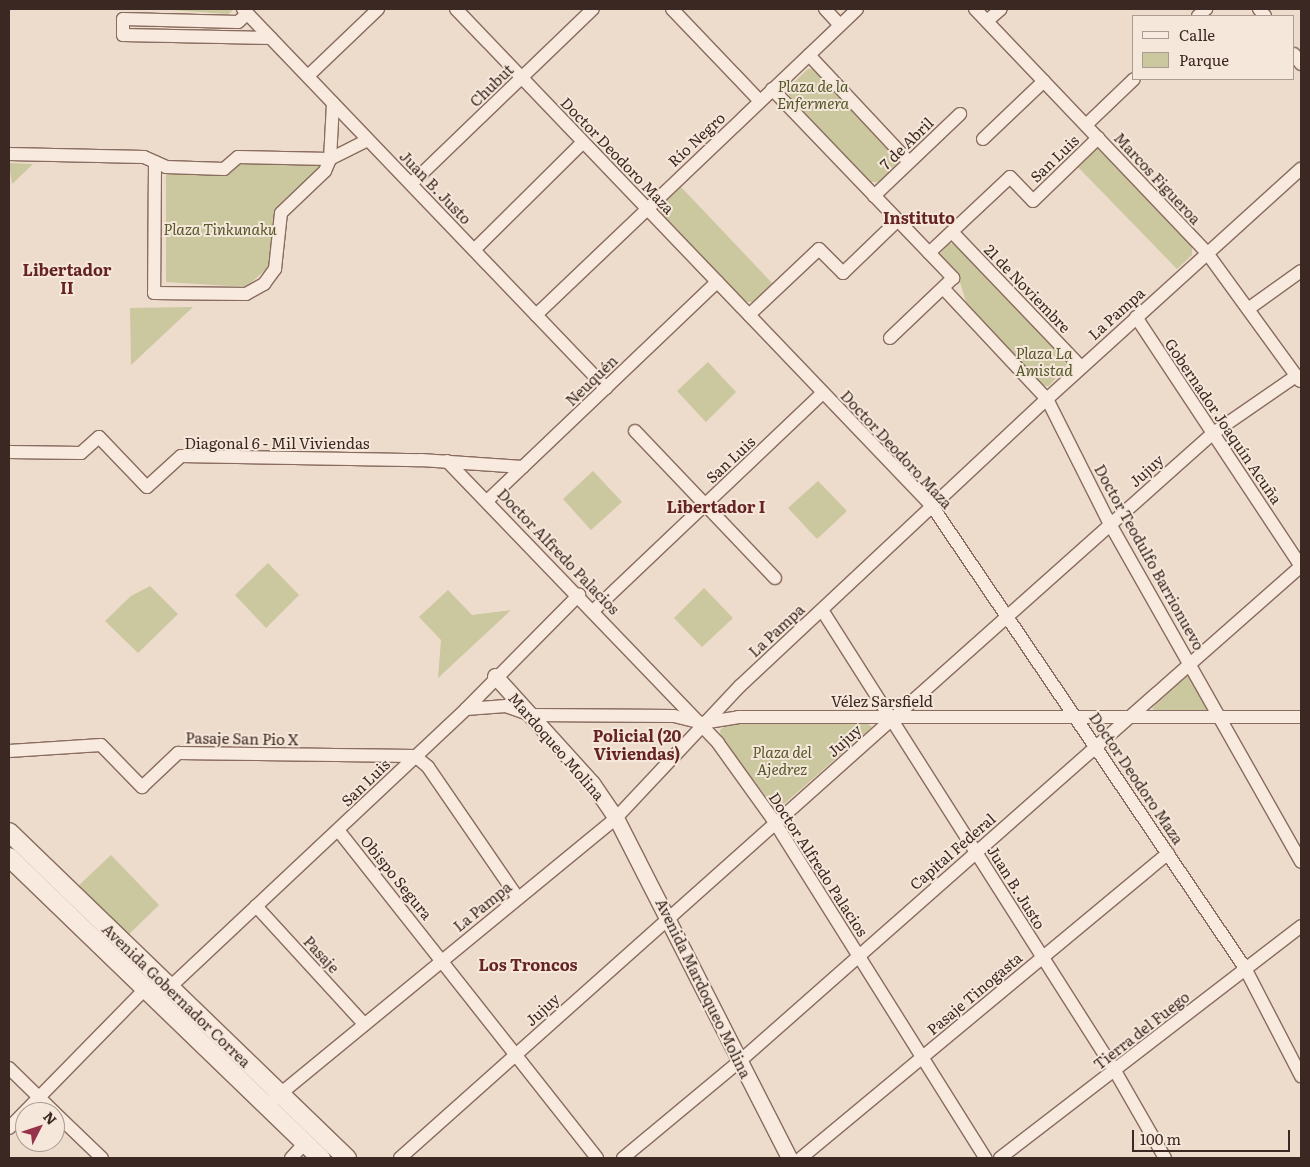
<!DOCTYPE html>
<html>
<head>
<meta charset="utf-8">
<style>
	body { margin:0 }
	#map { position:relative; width:1310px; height:1167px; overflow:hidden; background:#eddbcb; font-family:Literata,serif }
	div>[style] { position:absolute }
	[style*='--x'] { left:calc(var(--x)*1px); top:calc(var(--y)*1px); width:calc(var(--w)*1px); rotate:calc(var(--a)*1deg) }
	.green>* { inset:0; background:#cbc79e }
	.roads { filter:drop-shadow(1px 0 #896c5f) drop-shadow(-1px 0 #896c5f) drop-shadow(0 1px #896c5f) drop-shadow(0 -1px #896c5f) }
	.minor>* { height:12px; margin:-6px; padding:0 6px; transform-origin:6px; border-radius:6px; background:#f8eade }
	.tertiary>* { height:15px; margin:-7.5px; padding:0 7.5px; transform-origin:7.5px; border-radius:7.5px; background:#f8eade }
	.secondary>* { height:18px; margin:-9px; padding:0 9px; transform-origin:9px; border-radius:9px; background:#f8eade }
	span { translate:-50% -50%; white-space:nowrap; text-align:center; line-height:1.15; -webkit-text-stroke:4px #f5e7da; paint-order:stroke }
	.street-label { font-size:15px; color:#3b2822 }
	.park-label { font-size:15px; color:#555629; font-style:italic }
	.neighbourhood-label { font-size:16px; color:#662324; font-weight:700 }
	.frame { position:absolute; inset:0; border:10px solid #3b2822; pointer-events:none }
	.legend { position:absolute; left:1132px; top:15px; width:162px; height:65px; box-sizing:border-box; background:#f5e7da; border:1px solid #ab9b90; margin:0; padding:6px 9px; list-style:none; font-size:15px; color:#3b2822 }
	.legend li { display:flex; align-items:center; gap:10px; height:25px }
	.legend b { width:25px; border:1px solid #ab9b90 }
	.north { position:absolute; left:15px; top:1102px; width:50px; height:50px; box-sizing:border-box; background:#f5e7da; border:1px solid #ab9b90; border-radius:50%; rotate:49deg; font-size:14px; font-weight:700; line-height:20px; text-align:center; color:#3b2822 }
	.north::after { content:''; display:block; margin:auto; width:18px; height:22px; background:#963249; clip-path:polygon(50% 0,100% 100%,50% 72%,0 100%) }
	.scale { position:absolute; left:1132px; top:1130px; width:158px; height:22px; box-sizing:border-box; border:2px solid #3b2822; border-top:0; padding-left:6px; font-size:15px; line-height:18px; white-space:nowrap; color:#3b2822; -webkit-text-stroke:4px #f5e7da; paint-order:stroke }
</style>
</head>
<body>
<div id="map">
	<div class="green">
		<div style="clip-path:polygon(157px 9px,231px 9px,232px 11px,228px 14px)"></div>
		<div style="clip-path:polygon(816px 68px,899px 157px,900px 163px,882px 182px,870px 182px,789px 96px,788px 88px,808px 69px)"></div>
		<div style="clip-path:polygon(1097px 148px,1192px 244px,1192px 255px,1177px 269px,1076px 165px)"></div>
		<div style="clip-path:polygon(9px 163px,33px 164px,12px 184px)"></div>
		<div style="clip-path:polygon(242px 163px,319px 164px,320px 169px,277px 213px,269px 267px,246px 287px,166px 282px,166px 171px,225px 173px)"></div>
		<div style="clip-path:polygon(681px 187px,773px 284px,754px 302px,746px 302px,661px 214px,661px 206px)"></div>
		<div style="clip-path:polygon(956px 243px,1069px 362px,1049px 386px,1043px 386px,968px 308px,958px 276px,940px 254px,948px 244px)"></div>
		<div style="clip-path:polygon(193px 307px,131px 365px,130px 308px)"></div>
		<div style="clip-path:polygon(708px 362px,736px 392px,706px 422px,677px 391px)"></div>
		<div style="clip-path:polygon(593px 471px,622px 502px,591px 530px,563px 499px)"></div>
		<div style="clip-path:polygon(818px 481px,847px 511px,817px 539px,788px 508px)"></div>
		<div style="clip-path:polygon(268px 563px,299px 595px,266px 628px,235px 595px)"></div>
		<div style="clip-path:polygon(150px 586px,178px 614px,138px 653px,105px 621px,131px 596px)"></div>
		<div style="clip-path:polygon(704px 588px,733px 618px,702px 647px,674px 618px)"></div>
		<div style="clip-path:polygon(448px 590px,472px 615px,511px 610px,438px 678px,441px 640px,419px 617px)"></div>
		<div style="clip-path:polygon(1188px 675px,1208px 710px,1156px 712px,1152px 708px)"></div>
		<div style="clip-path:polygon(729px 723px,867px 723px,872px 727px,777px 810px,721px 739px,720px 730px)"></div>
		<div style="clip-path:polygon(111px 855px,159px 905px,126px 937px,76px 888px)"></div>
	</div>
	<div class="roads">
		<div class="minor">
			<div style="--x:243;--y:9;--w:525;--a:46.24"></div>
			<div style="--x:456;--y:9;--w:688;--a:46.24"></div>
			<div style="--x:932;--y:506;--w:558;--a:55.88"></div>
			<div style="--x:1245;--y:968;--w:122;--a:62.6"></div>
			<div style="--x:672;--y:9;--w:127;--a:46.3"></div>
			<div style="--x:825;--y:9;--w:22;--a:47"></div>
			<div style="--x:975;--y:9;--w:337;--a:46.4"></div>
			<div style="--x:1207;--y:253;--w:158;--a:54"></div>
			<div style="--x:1259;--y:9;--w:9;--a:49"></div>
			<div style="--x:247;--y:14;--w:12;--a:138"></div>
			<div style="--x:238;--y:22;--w:115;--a:-178.5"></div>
			<div style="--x:123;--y:19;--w:16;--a:90"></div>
			<div style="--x:123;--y:35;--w:148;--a:1.2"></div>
			<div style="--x:1198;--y:16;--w:11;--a:-41"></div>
			<div style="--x:987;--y:21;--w:18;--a:-41"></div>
			<div style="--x:1294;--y:54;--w:12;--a:55"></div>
			<div style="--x:809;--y:55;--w:146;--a:46.9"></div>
			<div style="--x:308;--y:76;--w:97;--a:-43.7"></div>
			<div style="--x:772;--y:89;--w:262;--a:46.2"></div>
			<div style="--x:953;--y:278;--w:87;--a:136.4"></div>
			<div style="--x:1086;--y:125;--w:66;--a:-43.8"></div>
			<div style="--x:983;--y:139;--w:84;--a:-43.6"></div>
			<div style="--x:9;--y:154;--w:135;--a:1.3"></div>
			<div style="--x:144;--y:157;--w:24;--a:24"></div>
			<div style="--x:166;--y:167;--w:58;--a:2"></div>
			<div style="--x:224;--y:169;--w:18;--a:-41"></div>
			<div style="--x:238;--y:157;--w:92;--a:1.2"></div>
			<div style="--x:330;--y:159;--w:42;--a:-26.6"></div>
			<div style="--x:155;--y:162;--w:131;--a:90.4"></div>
			<div style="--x:154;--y:293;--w:92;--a:0.6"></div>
			<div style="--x:246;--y:294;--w:21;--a:-29"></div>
			<div style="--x:264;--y:284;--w:19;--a:-54"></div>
			<div style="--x:275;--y:269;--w:56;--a:-83.9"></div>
			<div style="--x:281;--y:213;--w:61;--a:-43.7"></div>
			<div style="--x:325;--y:171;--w:13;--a:-67"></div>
			<div style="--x:330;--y:159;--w:56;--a:-86.9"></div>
			<div style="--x:411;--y:184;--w:252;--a:-43.9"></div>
			<div style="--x:874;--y:196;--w:119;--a:-43.6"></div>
			<div style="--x:952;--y:232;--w:187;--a:46.3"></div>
			<div style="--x:474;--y:250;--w:153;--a:-44.7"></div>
			<div style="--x:929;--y:253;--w:111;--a:-43.2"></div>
			<div style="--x:1010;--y:177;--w:33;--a:46"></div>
			<div style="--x:1033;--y:201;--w:91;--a:-44.1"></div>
			<div style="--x:943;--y:288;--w:152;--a:46.9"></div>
			<div style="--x:1047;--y:399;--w:140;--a:63.3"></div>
			<div style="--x:1110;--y:524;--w:388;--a:60.5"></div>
			<div style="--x:1248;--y:309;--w:65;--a:-35.6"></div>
			<div style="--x:536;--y:315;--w:443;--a:-43.6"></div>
			<div style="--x:749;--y:315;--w:96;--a:-43.3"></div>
			<div style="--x:819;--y:249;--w:34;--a:45"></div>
			<div style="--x:843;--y:273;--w:76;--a:-43.9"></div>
			<div style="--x:1136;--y:317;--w:299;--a:56.5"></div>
			<div style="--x:635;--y:431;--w:203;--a:46.4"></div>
			<div style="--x:9;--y:452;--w:72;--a:0.8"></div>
			<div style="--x:81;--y:453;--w:24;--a:-42"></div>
			<div style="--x:99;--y:437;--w:69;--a:46.2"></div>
			<div style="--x:147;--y:487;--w:46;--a:-42.4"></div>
			<div style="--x:181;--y:456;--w:240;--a:1"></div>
			<div style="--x:421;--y:460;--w:102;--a:3.9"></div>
			<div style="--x:447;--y:461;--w:391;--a:46.1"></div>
			<div style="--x:718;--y:743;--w:96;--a:54.3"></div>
			<div style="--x:774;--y:821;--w:398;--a:57.9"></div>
			<div style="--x:487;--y:501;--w:318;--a:-43.6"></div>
			<div style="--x:594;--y:610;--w:315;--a:-43.5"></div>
			<div style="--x:822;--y:610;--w:546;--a:57.56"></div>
			<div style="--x:1115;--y:1071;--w:100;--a:60.1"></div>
			<div style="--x:466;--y:709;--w:40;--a:-4.3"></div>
			<div style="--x:506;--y:706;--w:27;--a:20"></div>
			<div style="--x:531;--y:715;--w:143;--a:0.4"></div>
			<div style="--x:674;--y:716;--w:29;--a:14"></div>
			<div style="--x:702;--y:723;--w:36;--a:-9"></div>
			<div style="--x:738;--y:717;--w:563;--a:0"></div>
			<div style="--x:9;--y:751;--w:92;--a:-3.7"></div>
			<div style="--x:101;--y:745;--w:59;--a:45.7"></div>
			<div style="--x:142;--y:787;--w:50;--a:-43.4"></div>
			<div style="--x:178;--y:753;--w:237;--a:0.7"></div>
			<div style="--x:415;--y:756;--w:17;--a:40"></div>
			<div style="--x:428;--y:767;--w:159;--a:55.5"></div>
			<div style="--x:338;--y:830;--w:418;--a:51.7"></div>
			<div style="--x:256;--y:906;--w:160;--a:47.5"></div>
			<div style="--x:9;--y:1068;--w:63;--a:44.4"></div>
			<div style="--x:274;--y:1099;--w:443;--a:-39.4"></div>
			<div style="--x:616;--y:818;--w:181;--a:-46.8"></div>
			<div style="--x:740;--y:686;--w:420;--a:-43.1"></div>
			<div style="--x:1047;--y:399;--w:343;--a:-42.2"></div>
			<div style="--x:55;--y:1113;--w:65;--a:43.8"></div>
			<div style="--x:9;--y:1128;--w:194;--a:-45.6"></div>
			<div style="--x:145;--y:989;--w:24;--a:-2"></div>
			<div style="--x:169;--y:988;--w:407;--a:-43.2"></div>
			<div style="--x:466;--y:709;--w:161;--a:-45.3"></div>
			<div style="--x:291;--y:1158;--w:21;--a:-47"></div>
			<div style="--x:400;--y:1158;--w:1088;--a:-41.72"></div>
			<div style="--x:1212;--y:434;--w:102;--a:-34.6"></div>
			<div style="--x:623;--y:1158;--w:152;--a:-39.7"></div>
			<div style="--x:740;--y:1061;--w:748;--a:-41.42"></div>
			<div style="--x:801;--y:1158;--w:477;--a:-39.7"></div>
			<div style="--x:1000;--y:1158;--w:380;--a:-37.6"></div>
		</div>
		<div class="tertiary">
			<div style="--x:495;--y:676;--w:144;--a:47.8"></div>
			<div style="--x:592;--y:783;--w:42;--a:55.6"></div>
			<div style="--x:616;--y:818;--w:381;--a:63"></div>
		</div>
		<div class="secondary">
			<div style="--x:9;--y:832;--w:470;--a:44"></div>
			<div style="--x:9;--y:857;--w:434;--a:44"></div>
		</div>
	</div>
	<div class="street-label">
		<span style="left:491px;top:85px;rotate:-44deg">Chubut</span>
		<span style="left:696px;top:139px;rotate:-43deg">Río Negro</span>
		<span style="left:906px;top:143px;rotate:-44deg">7 de Abril</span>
		<span style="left:618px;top:155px;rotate:46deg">Doctor Deodoro Maza</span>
		<span style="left:1054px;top:158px;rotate:-44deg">San Luis</span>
		<span style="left:1158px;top:178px;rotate:47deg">Marcos Figueroa</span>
		<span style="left:436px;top:187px;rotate:46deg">Juan B. Justo</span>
		<span style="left:1028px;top:288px;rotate:46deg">21 de Noviembre</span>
		<span style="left:1116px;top:313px;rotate:-42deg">La Pampa</span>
		<span style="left:591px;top:380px;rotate:-44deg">Neuquén</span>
		<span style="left:1224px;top:421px;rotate:56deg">Gobernador Joaquín Acuña</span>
		<span style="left:277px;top:443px">Diagonal 6 - Mil Viviendas</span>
		<span style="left:897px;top:449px;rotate:47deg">Doctor Deodoro Maza</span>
		<span style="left:730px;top:459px;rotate:-43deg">San Luis</span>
		<span style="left:1146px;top:470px;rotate:-42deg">Jujuy</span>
		<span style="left:559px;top:551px;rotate:46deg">Doctor Alfredo Palacios</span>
		<span style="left:1150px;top:557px;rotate:61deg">Doctor Teodulfo Barrionuevo</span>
		<span style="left:776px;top:630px;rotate:-43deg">La Pampa</span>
		<span style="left:882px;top:701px">Vélez Sarsfield</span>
		<span style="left:242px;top:738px;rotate:1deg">Pasaje San Pio X</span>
		<span style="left:844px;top:740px;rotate:-42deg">Jujuy</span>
		<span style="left:557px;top:746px;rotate:49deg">Mardoqueo Molina</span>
		<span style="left:1137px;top:778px;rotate:56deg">Doctor Deodoro Maza</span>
		<span style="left:365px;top:782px;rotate:-44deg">San Luis</span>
		<span style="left:952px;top:851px;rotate:-41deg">Capital Federal</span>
		<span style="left:819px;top:864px;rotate:57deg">Doctor Alfredo Palacios</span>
		<span style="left:397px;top:877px;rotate:51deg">Obispo Segura</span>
		<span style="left:1017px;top:887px;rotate:58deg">Juan B. Justo</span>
		<span style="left:482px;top:906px;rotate:-39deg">La Pampa</span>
		<span style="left:322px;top:954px;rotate:47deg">Pasaje</span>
		<span style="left:704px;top:988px;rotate:64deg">Avenida Mardoqueo Molina</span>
		<span style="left:974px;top:993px;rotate:-40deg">Pasaje Tinogasta</span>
		<span style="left:177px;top:995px;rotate:44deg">Avenida Gobernador Correa</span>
		<span style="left:542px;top:1009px;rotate:-42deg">Jujuy</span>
		<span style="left:1141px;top:1030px;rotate:-38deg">Tierra del Fuego</span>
	</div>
	<div class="park-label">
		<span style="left:813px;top:94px">Plaza de la<br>Enfermera</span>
		<span style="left:220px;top:229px">Plaza Tinkunaku</span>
		<span style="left:1044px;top:361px">Plaza La<br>Amistad</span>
		<span style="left:782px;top:760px">Plaza del<br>Ajedrez</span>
	</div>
	<div class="neighbourhood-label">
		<span style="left:919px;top:217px">Instituto</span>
		<span style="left:67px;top:278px">Libertador<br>II</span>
		<span style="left:716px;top:506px">Libertador I</span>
		<span style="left:637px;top:744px">Policial (20<br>Viviendas)</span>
		<span style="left:528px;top:964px">Los Troncos</span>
	</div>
	<div class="frame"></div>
	<ul class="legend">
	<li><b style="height:6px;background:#f8eade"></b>Calle</li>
	<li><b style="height:14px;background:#cbc79e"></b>Parque</li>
	</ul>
	<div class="north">N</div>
	<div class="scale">100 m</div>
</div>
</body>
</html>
